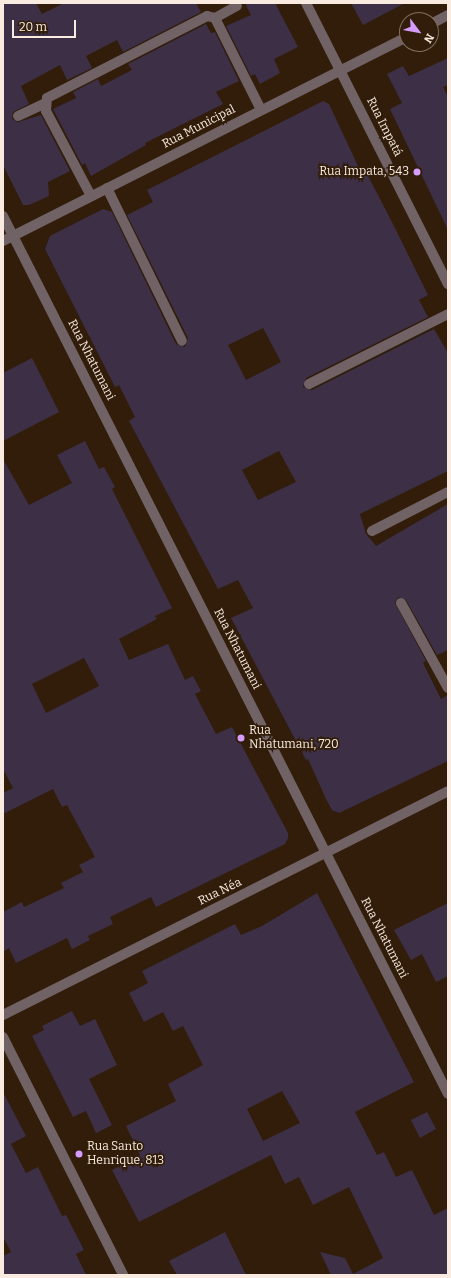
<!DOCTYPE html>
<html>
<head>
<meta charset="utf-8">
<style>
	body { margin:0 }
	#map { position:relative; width:451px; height:1278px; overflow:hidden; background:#311d0a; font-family:Bitter,serif }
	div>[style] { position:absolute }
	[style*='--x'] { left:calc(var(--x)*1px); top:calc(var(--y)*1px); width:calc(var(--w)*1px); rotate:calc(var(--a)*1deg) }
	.building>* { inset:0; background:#3c2f46 }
	.minor>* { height:10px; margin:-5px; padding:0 5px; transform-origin:5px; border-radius:5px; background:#706265 }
	.dots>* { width:11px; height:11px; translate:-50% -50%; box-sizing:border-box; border:2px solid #311d0a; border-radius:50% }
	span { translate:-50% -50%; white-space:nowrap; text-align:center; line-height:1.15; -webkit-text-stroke:3.5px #311d0a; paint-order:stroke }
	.street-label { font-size:12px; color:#f9ebdf }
	.poi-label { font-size:12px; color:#f9ebdf }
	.right { translate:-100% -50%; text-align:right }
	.left { translate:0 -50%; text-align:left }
	.frame { position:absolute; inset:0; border:4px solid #f9ebdf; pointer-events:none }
	.north { position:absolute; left:399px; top:12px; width:40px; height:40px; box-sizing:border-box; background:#311d0a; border:1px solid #816f5f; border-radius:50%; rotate:122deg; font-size:11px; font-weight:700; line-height:16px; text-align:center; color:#f9ebdf }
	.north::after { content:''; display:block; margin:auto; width:14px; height:18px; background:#d49cfc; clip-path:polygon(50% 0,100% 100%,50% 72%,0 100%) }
	.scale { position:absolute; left:12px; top:20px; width:64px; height:18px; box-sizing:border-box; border:2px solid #f9ebdf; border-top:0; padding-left:5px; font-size:12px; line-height:14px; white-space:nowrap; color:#f9ebdf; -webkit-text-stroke:3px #311d0a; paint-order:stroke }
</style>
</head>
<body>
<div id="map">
	<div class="building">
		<div style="clip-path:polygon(3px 3px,36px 3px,42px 14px,64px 3px,196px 3px,201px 12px,123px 52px,117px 40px,86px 56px,92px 68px,67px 80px,60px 65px,21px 86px,29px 104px,13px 112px,12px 119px,18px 122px,41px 115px,70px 171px,48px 182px,49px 196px,29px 205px,23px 205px,3px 165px)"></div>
		<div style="clip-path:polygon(245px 3px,275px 3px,298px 47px,274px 59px,280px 73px,260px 84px,255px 74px,251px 76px,226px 26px,251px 15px)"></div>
		<div style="clip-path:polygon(351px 3px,405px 3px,363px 25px)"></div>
		<div style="clip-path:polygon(206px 24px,211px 33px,215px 32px,239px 81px,216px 92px,223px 104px,145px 143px,146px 145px,91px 176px,85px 163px,82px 165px,53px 109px,76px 98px,73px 92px,98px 79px,101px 86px,132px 70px,128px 64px)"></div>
		<div style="clip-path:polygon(448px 58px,448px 85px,443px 87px,448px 97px,448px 230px,390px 109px,402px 103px,387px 74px,403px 66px,409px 76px)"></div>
		<div style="clip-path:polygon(evenodd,323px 101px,329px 104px,359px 168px,363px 166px,395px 228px,428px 295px,419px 300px,428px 317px,306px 378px,303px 387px,312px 390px,434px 329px,448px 353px,448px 471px,360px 514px,366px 534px,376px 546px,448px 504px,448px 650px,437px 655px,406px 600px,398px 597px,395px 603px,426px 661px,423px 663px,441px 699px,448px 695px,448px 761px,339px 813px,332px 810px,326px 799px,308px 759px,306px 760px,231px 618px,253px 608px,238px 580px,218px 589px,129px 421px,135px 417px,119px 385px,115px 387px,45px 249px,50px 236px,103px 209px,112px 212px,176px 344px,185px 347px,188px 338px,127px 215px,153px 202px,147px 190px,323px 101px,263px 328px,281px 362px,246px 380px,228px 345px,263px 328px,323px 101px,279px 451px,296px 482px,258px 500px,242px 470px,279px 451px)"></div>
		<div style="clip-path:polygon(32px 358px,59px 412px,3px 441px,3px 373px)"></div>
		<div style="clip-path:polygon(evenodd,85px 441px,99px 469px,104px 467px,115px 487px,112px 489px,172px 608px,155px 616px,157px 619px,119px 639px,129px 660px,168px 644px,185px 680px,193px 676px,201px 691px,195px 694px,216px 734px,232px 727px,288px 833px,288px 838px,285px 844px,156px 907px,151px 897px,110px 917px,113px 924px,88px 936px,90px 940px,72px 949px,67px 938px,16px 963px,9px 948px,3px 952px,3px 912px,22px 902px,24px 907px,64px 888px,61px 883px,83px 872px,79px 865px,95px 857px,67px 805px,62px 807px,53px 789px,3px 814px,3px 793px,13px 788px,3px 769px,3px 459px,29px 505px,72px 483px,57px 455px,85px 441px,84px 658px,99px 686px,46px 713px,32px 684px,84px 658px)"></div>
		<div style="clip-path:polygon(evenodd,317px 893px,414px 1082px,355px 1112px,377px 1155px,384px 1152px,396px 1177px,412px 1170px,434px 1215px,448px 1208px,448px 1275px,331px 1275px,320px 1252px,345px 1258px,353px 1274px,383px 1258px,349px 1187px,313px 1205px,299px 1177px,285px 1184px,271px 1155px,139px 1222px,112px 1170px,140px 1155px,126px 1126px,176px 1101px,168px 1084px,203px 1065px,183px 1026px,173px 1031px,163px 1012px,144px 1022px,129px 993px,148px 983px,142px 971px,235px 924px,241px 935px,262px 926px,317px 893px,282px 1091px,300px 1123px,263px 1141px,247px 1109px,282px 1091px)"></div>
		<div style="clip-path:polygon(448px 903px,448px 976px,436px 982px,422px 954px,411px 960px,394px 930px)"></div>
		<div style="clip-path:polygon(72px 1011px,80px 1026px,95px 1019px,117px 1065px,89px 1079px,112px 1125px,96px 1133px,86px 1111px,73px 1117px,32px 1036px,44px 1030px,42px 1026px)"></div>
		<div style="clip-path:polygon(3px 1092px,26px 1136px,11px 1144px,26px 1173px,38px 1167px,62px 1216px,66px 1215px,84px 1250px,76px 1254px,86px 1275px,3px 1275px,3px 1256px,11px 1252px,3px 1237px)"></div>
		<div style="clip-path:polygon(427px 1112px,436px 1129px,420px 1138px,411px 1120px)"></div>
		<div style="clip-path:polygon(225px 1232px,246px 1275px,177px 1275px,169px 1261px)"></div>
	</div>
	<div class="minor">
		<div style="--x:306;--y:3;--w:315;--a:63.2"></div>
		<div style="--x:215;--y:18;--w:25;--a:-29"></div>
		<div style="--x:431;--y:24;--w:19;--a:-28"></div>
		<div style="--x:18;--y:116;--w:31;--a:-25"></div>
		<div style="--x:107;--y:188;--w:170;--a:63.9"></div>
		<div style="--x:91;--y:196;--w:96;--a:-117.9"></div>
		<div style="--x:46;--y:111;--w:13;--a:-86"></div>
		<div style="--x:47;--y:98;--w:180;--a:-27.1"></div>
		<div style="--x:207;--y:16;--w:8;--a:14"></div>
		<div style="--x:215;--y:18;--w:103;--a:63.4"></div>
		<div style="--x:3;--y:216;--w:984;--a:63.12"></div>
		<div style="--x:3;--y:241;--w:453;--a:-26.8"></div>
		<div style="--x:309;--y:384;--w:156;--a:-26.7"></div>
		<div style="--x:372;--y:531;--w:85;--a:-27.2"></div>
		<div style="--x:401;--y:603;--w:97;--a:61.1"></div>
		<div style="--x:3;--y:1015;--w:498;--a:-26.7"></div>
		<div style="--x:3;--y:1037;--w:267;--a:63.2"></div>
	</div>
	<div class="dots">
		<div style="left:417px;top:172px;background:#d49cfc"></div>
		<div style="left:241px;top:738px;background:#d49cfc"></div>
		<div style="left:79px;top:1154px;background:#d49cfc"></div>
	</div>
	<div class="street-label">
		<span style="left:199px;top:127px;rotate:-27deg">Rua Municipal</span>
		<span style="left:384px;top:127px;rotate:63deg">Rua Impatá</span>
		<span style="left:91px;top:360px;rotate:63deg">Rua Nhatumani</span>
		<span style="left:237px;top:649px;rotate:63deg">Rua Nhatumani</span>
		<span style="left:220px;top:892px;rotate:-26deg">Rua Néa</span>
		<span style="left:384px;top:938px;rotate:63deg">Rua Nhatumani</span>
	</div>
	<div class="poi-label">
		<span class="right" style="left:409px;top:172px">Rua Impata, 543</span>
		<span class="left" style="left:249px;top:738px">Rua<br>Nhatumani, 720</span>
		<span class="left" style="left:87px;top:1154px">Rua Santo<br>Henrique, 813</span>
	</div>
	<div class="frame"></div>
	<div class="north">N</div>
	<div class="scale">20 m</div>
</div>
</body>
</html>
